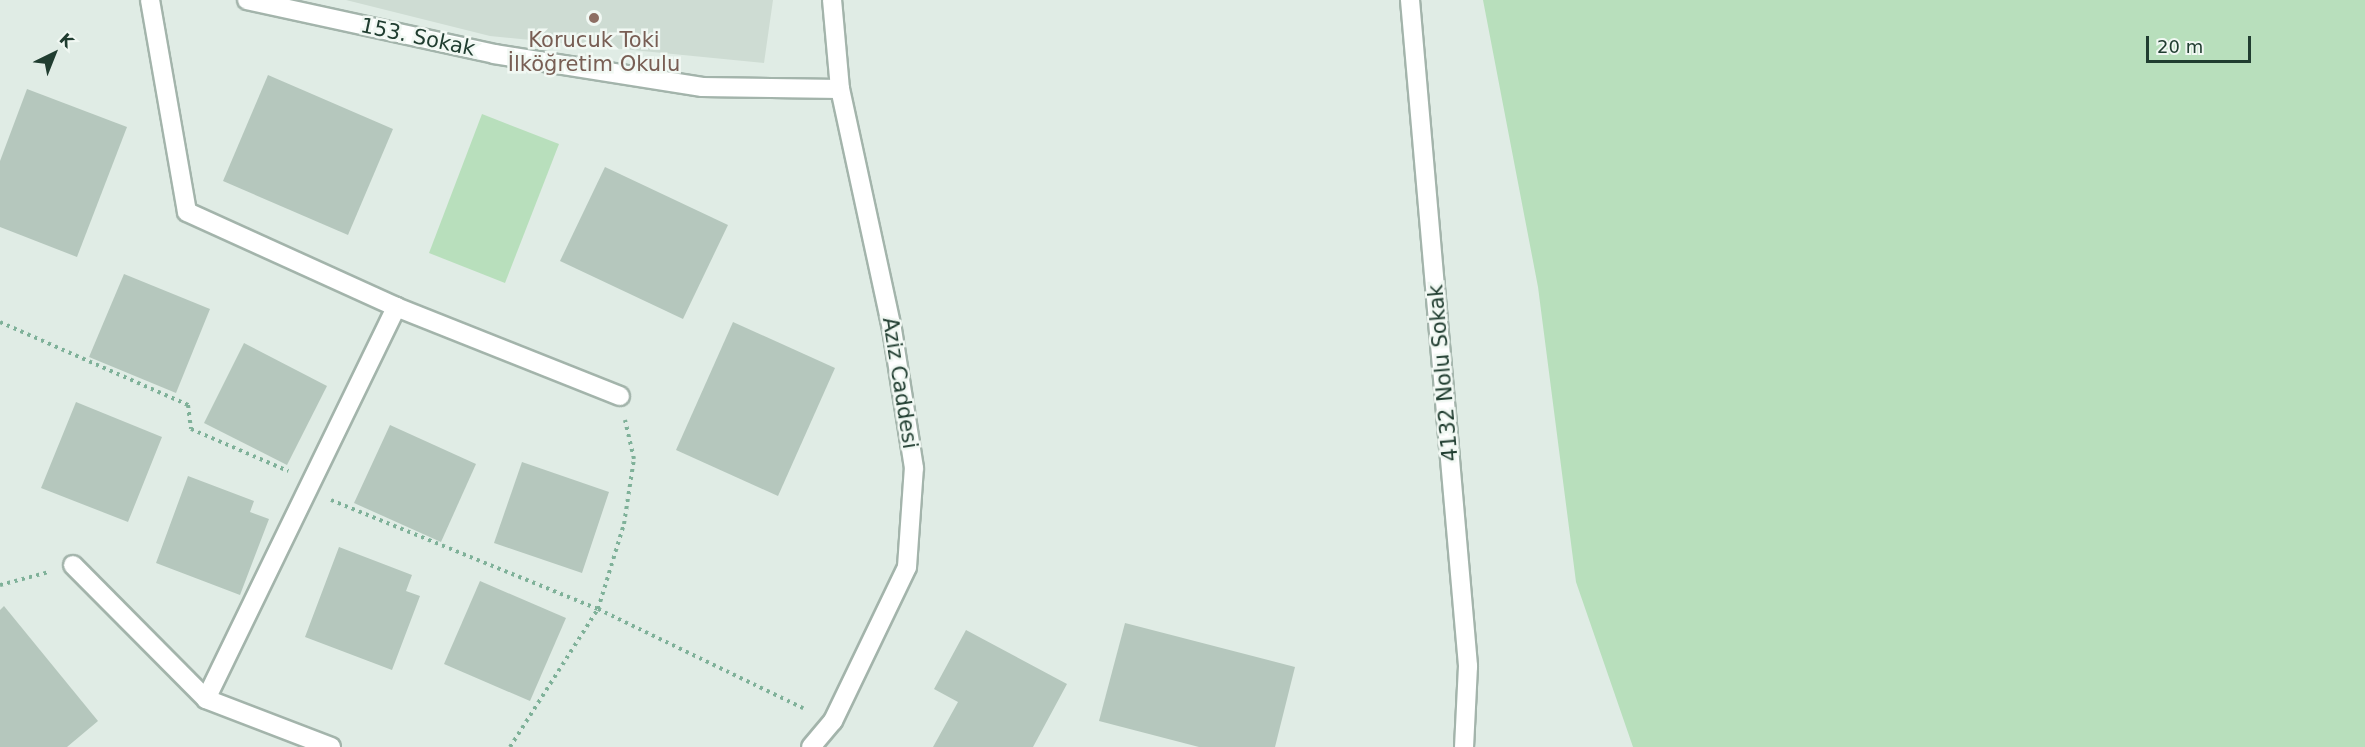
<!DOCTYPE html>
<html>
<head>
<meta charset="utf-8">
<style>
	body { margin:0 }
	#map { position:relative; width:2365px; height:747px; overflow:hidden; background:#e0ece5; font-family:"DejaVu Sans",sans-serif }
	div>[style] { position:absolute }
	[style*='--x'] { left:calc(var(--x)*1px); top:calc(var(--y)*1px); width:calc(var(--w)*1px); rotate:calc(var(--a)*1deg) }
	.built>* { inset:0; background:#cedcd3 }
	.green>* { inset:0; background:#b8dfbc }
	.building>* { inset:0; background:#b5c7bd }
	.path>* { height:4px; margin-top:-2px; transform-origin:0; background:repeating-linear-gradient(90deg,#7fb199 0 3px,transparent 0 7.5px) }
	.roads { filter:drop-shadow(2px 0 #a3b4ab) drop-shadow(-2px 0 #a3b4ab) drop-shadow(0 2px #a3b4ab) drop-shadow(0 -2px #a3b4ab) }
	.minor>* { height:18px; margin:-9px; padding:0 9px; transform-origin:9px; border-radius:9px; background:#fff }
	.dots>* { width:16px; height:16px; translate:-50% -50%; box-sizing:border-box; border:3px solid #f1f8f3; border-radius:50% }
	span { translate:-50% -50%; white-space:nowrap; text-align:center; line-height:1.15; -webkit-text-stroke:5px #f1f8f3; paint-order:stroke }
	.street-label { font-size:21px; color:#203d30 }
	.education-label { font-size:21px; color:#785e54 }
	.north { position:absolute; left:24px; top:24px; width:60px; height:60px; -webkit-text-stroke:4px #f1f8f3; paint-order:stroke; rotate:43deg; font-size:16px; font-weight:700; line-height:24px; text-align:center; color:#203d30 }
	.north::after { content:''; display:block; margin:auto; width:21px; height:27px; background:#203d30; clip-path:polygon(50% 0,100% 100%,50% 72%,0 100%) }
	.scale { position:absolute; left:2146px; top:36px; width:105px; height:27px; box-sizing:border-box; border:3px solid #203d30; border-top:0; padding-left:8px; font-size:18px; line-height:21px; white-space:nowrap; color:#203d30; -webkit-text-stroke:4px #f1f8f3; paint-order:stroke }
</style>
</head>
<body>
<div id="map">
	<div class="built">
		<div style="clip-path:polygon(346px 0,773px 0,764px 63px,490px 36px)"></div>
	</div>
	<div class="green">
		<div style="clip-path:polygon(1483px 0,2365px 0,2365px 747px,1633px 747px,1576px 582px,1538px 287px)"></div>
		<div style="clip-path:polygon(482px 114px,559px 144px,505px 283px,429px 253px)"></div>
	</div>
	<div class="building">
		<div style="clip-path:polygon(268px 75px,393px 129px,348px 235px,223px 181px)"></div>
		<div style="clip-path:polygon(27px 89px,127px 127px,77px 257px,0 227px,0 161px)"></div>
		<div style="clip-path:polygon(605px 167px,728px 225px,683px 319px,560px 261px)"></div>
		<div style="clip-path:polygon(124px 274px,210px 309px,176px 393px,89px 357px)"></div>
		<div style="clip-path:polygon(733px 322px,835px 368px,778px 496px,676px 450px)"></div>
		<div style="clip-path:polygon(244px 343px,327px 386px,287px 465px,204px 423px)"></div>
		<div style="clip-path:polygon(76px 402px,162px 437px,128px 522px,41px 488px)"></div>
		<div style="clip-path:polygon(390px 425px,476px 464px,441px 542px,354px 503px)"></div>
		<div style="clip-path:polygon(522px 462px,609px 492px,582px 573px,494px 543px)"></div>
		<div style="clip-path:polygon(188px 476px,254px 501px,250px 512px,269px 519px,240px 595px,156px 563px)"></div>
		<div style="clip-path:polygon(339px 547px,412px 575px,406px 591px,420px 596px,392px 670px,305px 637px)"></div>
		<div style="clip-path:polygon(480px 581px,566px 618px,530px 701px,444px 664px)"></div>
		<div style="clip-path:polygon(4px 606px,98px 721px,67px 747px,0 747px,0 610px)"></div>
		<div style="clip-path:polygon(1125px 623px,1295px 667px,1275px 747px,1199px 747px,1099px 721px)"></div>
		<div style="clip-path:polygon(966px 630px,1067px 684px,1033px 747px,933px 747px,958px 702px,934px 689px)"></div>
	</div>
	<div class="path">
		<div style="--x:0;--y:322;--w:206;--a:23.8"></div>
		<div style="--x:188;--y:405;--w:24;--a:83"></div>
		<div style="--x:191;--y:429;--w:106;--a:23.4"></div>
		<div style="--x:331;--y:500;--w:288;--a:22.2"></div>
		<div style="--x:598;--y:609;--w:228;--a:25.8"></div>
		<div style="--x:0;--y:585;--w:51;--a:-14.9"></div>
		<div style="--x:510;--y:747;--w:164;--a:-57.5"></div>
		<div style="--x:598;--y:609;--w:89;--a:-73"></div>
		<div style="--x:624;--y:524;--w:66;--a:-81.3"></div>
		<div style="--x:634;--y:459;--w:40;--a:-103"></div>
	</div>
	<div class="roads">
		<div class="minor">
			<div style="--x:150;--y:0;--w:215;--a:80.1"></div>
			<div style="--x:187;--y:212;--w:230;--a:24.4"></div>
			<div style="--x:396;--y:307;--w:241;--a:21.7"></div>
			<div style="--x:247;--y:0;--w:253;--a:12.3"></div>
			<div style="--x:494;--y:54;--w:211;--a:9"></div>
			<div style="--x:702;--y:87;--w:138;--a:0.8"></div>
			<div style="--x:1410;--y:0;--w:669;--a:85.02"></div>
			<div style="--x:1468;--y:666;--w:81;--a:92.8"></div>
			<div style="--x:73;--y:565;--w:189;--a:45.2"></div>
			<div style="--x:331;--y:747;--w:134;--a:-159"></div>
			<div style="--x:206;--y:699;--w:436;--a:-64.1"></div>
			<div style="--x:811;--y:747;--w:34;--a:-50"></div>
			<div style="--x:833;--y:721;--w:171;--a:-64.3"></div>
			<div style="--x:907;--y:567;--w:99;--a:-86"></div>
			<div style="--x:914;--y:468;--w:141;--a:-99"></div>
			<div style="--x:892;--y:329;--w:246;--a:-102.2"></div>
			<div style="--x:840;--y:89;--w:89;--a:-95.1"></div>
		</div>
	</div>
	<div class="dots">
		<div style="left:594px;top:18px;background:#8d6e63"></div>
	</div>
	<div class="street-label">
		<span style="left:418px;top:37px;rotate:12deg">153. Sokak</span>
		<span style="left:1443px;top:373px;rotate:-95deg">4132 Nolu Sokak</span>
		<span style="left:900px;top:383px;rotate:81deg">Aziz Caddesi</span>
	</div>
	<div class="education-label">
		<span style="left:594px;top:52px">Korucuk Toki<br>İlköğretim Okulu</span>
	</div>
	<div class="north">K</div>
	<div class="scale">20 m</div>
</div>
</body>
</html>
